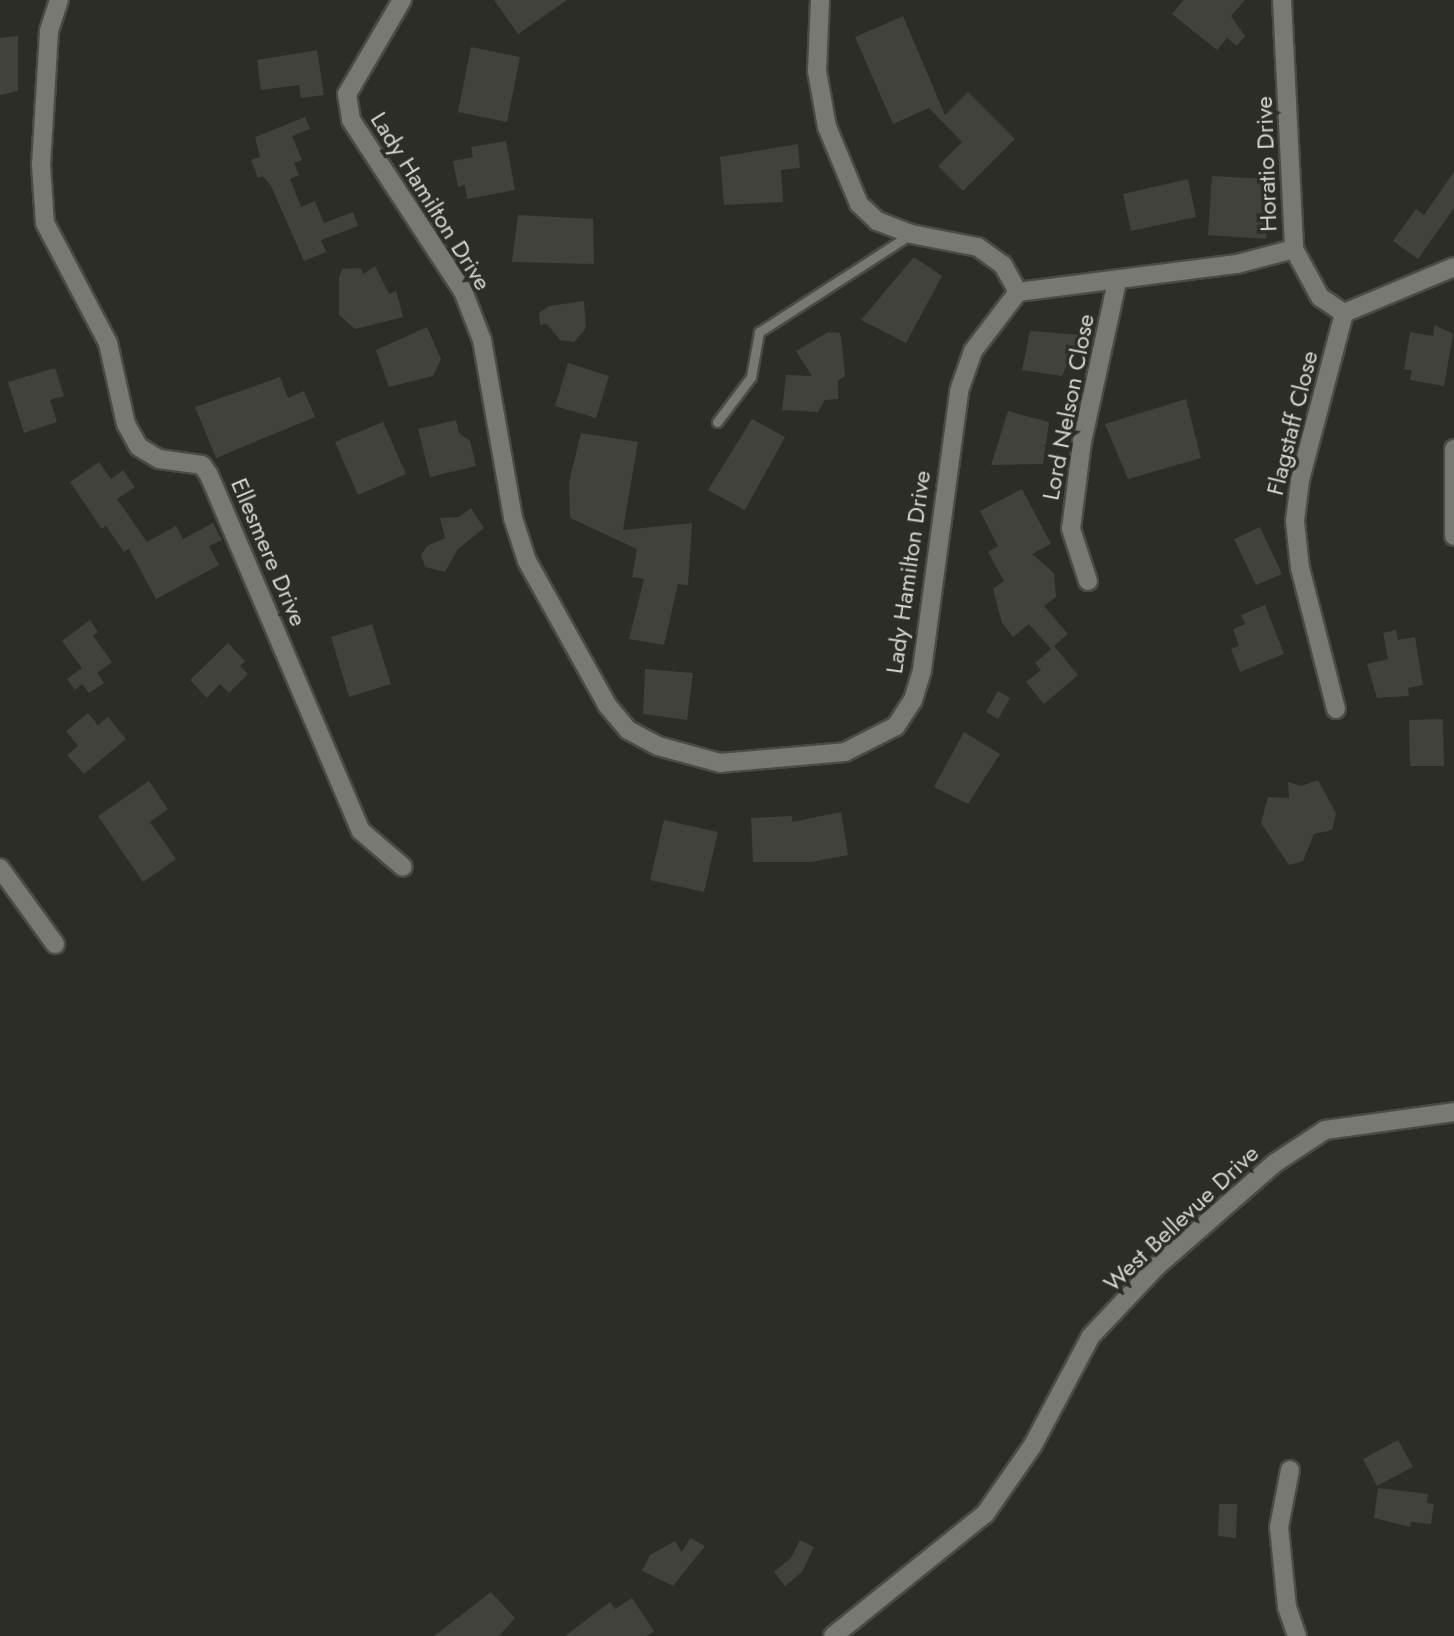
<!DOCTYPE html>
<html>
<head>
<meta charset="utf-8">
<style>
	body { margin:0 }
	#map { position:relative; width:1454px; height:1636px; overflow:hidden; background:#2c2d27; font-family:Jost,sans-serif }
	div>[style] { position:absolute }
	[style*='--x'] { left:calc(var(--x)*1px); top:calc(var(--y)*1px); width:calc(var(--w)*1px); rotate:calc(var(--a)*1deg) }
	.building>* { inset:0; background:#42423c }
	.roads { filter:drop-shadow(2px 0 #4a4a46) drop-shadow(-2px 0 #4a4a46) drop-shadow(0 2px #4a4a46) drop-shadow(0 -2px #4a4a46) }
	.service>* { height:9px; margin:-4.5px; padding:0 4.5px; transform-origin:4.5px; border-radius:4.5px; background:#797973 }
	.minor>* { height:18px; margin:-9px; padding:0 9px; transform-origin:9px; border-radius:9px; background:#797973 }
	span { translate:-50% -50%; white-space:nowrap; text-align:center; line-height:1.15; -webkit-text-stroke:7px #2c2d27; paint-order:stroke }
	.street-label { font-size:24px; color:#d4d4d0 }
</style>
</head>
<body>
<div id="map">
	<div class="building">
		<div style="clip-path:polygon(494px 0,567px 0,518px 34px)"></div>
		<div style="clip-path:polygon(1184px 0,1245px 0,1231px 16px,1245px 36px,1237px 46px,1227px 38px,1217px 50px,1172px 14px)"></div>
		<div style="clip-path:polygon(903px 16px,945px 115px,968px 92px,1015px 139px,963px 191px,938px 166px,962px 142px,929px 108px,893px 124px,855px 37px)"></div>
		<div style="clip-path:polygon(18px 36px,18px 91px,0 95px,0 38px)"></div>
		<div style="clip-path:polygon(471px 47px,520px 57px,507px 122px,458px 112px)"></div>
		<div style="clip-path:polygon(317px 50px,324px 95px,301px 98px,299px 85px,261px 90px,257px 60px)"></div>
		<div style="clip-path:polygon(305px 117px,310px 129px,292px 136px,302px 160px,294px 163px,299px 175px,290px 179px,301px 207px,315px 201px,324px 223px,353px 212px,358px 226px,321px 240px,326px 252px,304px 261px,271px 186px,263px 176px,258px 178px,251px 160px,260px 157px,255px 137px)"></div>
		<div style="clip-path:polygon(506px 141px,515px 190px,467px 199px,465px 185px,458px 187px,453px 161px,473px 157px,471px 147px)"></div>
		<div style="clip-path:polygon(798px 144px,800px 168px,781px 170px,783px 202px,724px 205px,720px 157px)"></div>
		<div style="clip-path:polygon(1454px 172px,1454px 208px,1418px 259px,1393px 241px,1416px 209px,1424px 215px)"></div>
		<div style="clip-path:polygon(1212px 176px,1269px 179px,1266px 239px,1208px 235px)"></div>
		<div style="clip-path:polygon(1188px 179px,1196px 217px,1131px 231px,1123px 194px)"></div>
		<div style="clip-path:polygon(518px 215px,593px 219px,594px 264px,512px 262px)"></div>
		<div style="clip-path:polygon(914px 257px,942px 276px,906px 343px,861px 320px)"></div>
		<div style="clip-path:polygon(375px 266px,389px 294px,396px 291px,403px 317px,355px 329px,339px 315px,339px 277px,342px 269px,360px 268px,364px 274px)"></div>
		<div style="clip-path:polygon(584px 301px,586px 328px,574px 342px,560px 340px,547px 324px,540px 325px,539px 313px,549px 306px)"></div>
		<div style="clip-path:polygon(1435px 325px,1453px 334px,1444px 386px,1410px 380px,1412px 370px,1404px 369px,1410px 332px,1433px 336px)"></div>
		<div style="clip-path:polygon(427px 327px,441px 359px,433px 376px,389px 387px,376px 350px)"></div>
		<div style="clip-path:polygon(1030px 331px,1081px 335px,1062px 376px,1022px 370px)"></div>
		<div style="clip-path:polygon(828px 332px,840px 333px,842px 344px,845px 376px,838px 381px,838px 399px,825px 400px,818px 412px,782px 410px,786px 375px,812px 376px,796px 351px)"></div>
		<div style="clip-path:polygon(568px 363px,609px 376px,596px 418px,555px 406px)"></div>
		<div style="clip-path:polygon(55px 368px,64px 396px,50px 400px,57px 422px,24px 433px,8px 382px)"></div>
		<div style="clip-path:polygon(280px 377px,288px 398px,304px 391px,315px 417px,216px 458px,195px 407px)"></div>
		<div style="clip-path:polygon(1186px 399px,1201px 458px,1128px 479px,1105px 424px)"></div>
		<div style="clip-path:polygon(1008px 411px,1049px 422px,1043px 464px,991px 465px)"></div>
		<div style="clip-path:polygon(752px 419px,785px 437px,745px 510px,708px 490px)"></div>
		<div style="clip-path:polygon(456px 420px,459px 433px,470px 441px,476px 466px,430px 477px,418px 429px)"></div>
		<div style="clip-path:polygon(383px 422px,406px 474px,358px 495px,335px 442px)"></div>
		<div style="clip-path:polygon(581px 433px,638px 442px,623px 530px,692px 523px,688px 585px,678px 584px,664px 645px,629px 639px,644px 579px,632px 577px,637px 549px,570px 518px,569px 482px)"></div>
		<div style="clip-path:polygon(99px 462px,111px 479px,123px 470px,135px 487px,117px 499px,147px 542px,176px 526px,183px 539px,213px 523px,222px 540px,209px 546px,219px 565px,156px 599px,129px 549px,124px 552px,106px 526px,102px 529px,70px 482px)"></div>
		<div style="clip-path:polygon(1022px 489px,1051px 544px,1032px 554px,1054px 573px,1056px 597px,1044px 606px,1068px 634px,1054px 646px,1078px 675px,1044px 704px,1026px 682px,1041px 670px,1035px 663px,1051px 649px,1029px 624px,1013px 637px,1002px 623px,993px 589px,1004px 581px,988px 552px,998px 546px,980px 511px)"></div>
		<div style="clip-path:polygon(471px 508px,484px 528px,458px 549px,445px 572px,425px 567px,421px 555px,427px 546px,445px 538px,440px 518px,459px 517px)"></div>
		<div style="clip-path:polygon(1260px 527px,1282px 574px,1256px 585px,1234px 539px)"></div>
		<div style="clip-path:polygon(1265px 605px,1284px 654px,1240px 672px,1231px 649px,1239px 646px,1233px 629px,1245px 624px,1241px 615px)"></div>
		<div style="clip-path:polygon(90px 620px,98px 632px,93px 636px,112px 662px,97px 673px,104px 683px,89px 693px,82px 684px,75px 690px,67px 679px,82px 668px,62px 641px)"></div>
		<div style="clip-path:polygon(372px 624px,391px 684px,349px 697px,331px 637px)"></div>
		<div style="clip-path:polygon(1396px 630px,1398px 640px,1415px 637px,1423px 685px,1408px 688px,1409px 696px,1377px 698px,1367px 664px,1388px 659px,1383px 633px)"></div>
		<div style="clip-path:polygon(228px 643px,245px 661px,240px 666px,248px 674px,229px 693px,220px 684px,207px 698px,190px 680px)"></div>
		<div style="clip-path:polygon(645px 669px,693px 673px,687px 720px,643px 714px)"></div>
		<div style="clip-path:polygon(998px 691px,1010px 698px,998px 719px,986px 712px)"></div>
		<div style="clip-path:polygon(88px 713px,98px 725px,108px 717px,126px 739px,84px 774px,67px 755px,78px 746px,66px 731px)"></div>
		<div style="clip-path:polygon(1443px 719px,1444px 766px,1410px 766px,1409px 720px)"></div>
		<div style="clip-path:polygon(964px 732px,1000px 754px,968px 804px,934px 787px)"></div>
		<div style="clip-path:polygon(1318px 780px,1336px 813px,1332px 830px,1314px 834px,1303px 861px,1289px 865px,1261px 823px,1268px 797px,1289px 798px,1288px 782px,1302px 786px)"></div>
		<div style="clip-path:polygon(149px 781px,168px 809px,150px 822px,176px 859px,143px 882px,98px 816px)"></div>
		<div style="clip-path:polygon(841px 812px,848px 855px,812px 862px,753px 862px,751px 818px,792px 816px,792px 822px)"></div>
		<div style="clip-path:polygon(664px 820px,718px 832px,704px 892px,650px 880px)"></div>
		<div style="clip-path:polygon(1398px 1440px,1413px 1467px,1377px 1486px,1363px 1459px)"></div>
		<div style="clip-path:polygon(1378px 1488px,1428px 1494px,1427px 1503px,1434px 1504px,1431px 1524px,1411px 1522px,1410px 1527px,1374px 1518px)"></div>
		<div style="clip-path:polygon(1219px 1504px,1237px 1504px,1236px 1538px,1218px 1536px)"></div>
		<div style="clip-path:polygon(690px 1538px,705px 1546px,673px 1586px,642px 1571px,650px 1555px,675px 1541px,682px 1552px)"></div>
		<div style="clip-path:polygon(800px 1540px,814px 1547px,802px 1572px,785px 1586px,774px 1572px,791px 1558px)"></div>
		<div style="clip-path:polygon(491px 1592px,515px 1618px,499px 1636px,434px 1636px)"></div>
		<div style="clip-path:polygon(632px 1598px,654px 1631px,647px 1636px,565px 1636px,610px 1602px,615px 1609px)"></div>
	</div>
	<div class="roads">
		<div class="service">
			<div style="--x:717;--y:422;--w:56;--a:-52.9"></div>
			<div style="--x:751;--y:377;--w:46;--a:-79.9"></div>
			<div style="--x:759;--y:332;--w:181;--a:-32.8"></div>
		</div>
		<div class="minor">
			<div style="--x:59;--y:0;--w:33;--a:108"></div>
			<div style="--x:49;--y:31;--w:134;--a:93.4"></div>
			<div style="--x:41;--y:165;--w:58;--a:86.1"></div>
			<div style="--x:45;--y:223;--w:136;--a:62.3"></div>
			<div style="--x:108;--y:343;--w:83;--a:77.5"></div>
			<div style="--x:126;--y:424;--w:26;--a:61"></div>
			<div style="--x:139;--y:447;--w:23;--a:31"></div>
			<div style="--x:159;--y:459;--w:43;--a:7.9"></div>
			<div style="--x:202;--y:465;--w:12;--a:55"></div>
			<div style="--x:209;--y:475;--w:387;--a:66.9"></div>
			<div style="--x:361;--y:831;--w:55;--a:40.6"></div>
			<div style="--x:402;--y:0;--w:109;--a:120.3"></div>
			<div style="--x:347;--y:94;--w:26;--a:81"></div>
			<div style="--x:351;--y:120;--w:204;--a:56.8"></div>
			<div style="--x:463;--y:291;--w:53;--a:68.8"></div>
			<div style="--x:482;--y:340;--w:181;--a:80.1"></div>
			<div style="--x:513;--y:518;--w:45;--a:72"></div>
			<div style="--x:527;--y:561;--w:165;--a:60.9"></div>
			<div style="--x:607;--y:705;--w:33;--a:50"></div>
			<div style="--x:628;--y:730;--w:34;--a:28"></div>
			<div style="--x:658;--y:746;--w:64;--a:15.3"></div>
			<div style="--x:720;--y:763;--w:125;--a:-5"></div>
			<div style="--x:845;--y:752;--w:57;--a:-27"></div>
			<div style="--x:896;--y:726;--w:31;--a:-57"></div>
			<div style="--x:913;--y:700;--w:31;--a:-73"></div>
			<div style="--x:922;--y:670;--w:281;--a:-82.4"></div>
			<div style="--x:959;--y:391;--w:42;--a:-70.7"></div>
			<div style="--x:973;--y:351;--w:74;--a:-52.7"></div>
			<div style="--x:1018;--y:292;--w:221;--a:-7.3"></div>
			<div style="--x:1237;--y:264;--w:59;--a:-14.7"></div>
			<div style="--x:820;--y:0;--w:71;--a:92.4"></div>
			<div style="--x:817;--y:71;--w:57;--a:79.9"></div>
			<div style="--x:827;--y:127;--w:83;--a:67.4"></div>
			<div style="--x:859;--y:204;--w:25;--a:43"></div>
			<div style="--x:877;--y:221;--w:36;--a:21"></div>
			<div style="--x:911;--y:234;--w:68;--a:11"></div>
			<div style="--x:978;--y:247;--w:31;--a:36"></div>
			<div style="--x:1003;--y:265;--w:31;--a:61"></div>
			<div style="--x:1282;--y:0;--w:249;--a:87.2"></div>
			<div style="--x:1294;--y:249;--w:55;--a:61.6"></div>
			<div style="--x:1320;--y:297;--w:29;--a:34"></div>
			<div style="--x:1344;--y:313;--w:119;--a:-22.7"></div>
			<div style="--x:1454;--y:449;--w:87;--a:90"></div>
			<div style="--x:1088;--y:581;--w:55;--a:-108.1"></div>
			<div style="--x:1071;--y:529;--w:88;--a:-82.8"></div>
			<div style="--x:1082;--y:442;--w:164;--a:-77.7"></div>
			<div style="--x:1336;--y:709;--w:146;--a:-104.3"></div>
			<div style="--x:1300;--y:568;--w:47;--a:-96.1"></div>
			<div style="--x:1295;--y:521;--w:41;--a:-83"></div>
			<div style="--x:1300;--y:480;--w:173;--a:-75.2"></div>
			<div style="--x:0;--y:868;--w:94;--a:54.1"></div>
			<div style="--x:1290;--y:1470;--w:58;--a:100.9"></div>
			<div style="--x:1279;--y:1527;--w:80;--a:84.3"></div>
			<div style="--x:1287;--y:1607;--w:31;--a:71"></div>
			<div style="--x:833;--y:1636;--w:195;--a:-38.8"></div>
			<div style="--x:985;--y:1514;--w:84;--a:-55.2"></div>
			<div style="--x:1033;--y:1445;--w:123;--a:-62"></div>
			<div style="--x:1091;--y:1336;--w:95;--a:-46.7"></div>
			<div style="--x:1156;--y:1267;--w:158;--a:-41.2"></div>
			<div style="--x:1275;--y:1163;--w:60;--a:-33.4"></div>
			<div style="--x:1325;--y:1130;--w:130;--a:-7.9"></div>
		</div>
	</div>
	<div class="street-label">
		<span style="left:1266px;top:164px;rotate:-92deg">Horatio Drive</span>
		<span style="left:431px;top:201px;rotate:58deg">Lady Hamilton Drive</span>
		<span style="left:1068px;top:407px;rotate:-79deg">Lord Nelson Close</span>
		<span style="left:1292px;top:423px;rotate:-76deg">Flagstaff Close</span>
		<span style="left:269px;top:552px;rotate:67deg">Ellesmere Drive</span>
		<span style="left:908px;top:572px;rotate:-82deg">Lady Hamilton Drive</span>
		<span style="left:1181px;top:1218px;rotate:-43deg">West Bellevue Drive</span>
	</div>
</div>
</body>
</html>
